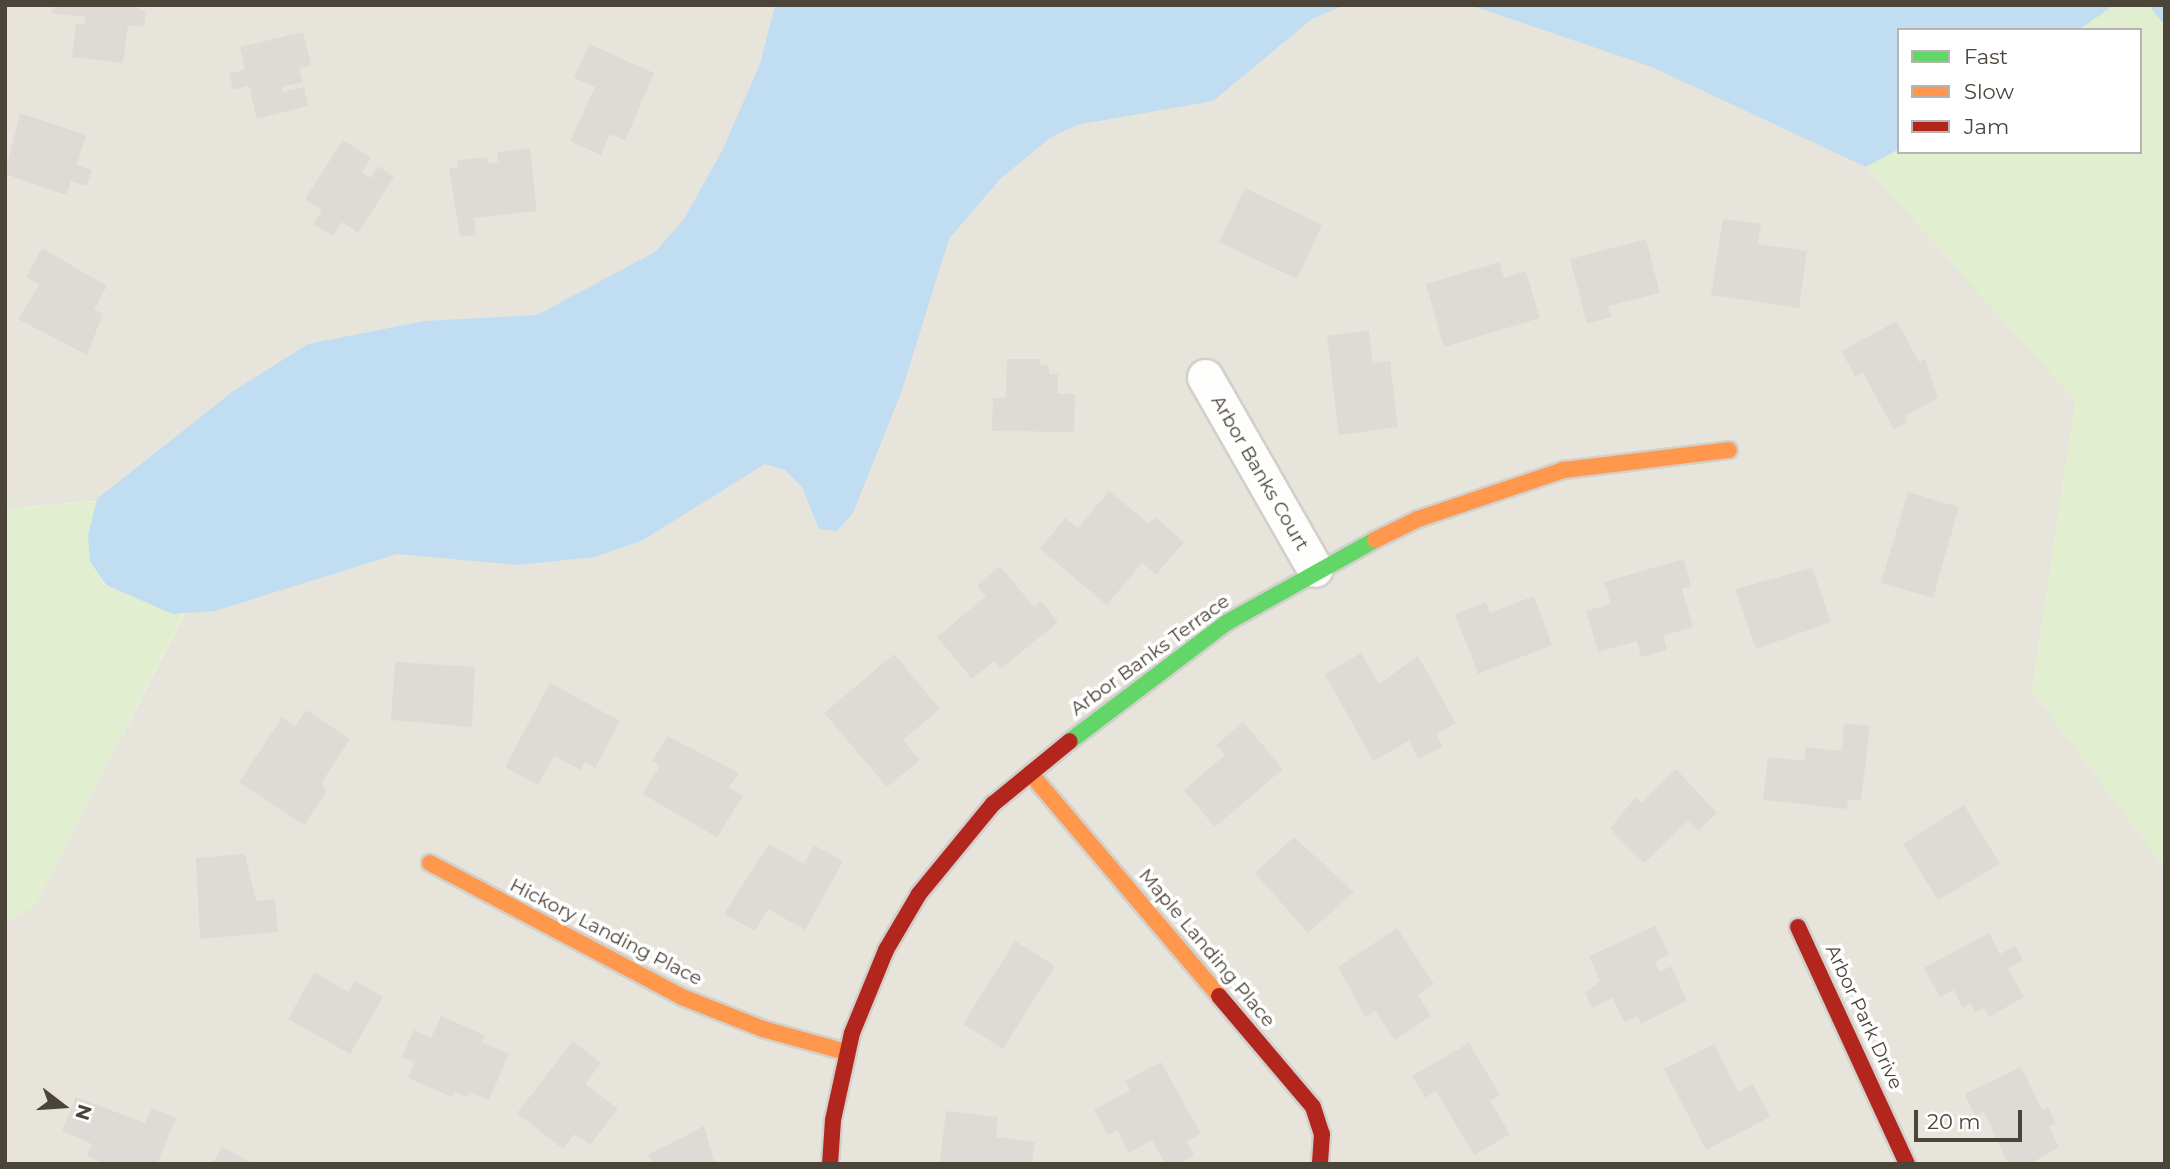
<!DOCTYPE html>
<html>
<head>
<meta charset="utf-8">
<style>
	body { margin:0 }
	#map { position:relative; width:2170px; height:1169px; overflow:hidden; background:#f4f2ee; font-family:Montserrat,sans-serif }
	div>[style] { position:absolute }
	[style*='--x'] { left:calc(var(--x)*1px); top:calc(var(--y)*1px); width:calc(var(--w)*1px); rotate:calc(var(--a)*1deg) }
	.residential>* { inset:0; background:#e7e4dc }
	.green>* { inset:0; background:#e1eecf }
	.water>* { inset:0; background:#c0ddf1 }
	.stream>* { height:10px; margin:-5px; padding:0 5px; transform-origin:5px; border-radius:5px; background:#c0ddf1 }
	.building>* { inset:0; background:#dedbd6 }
	.roads { filter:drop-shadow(2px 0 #d2d0cb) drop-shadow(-2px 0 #d2d0cb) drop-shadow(0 2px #d2d0cb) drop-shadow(0 -2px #d2d0cb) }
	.street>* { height:35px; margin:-17.5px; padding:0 17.5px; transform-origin:17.5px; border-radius:17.5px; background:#fdfdfc }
	.fast>* { height:16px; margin:-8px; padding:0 8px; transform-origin:8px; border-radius:8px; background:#63d668 }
	.slow>* { height:16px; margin:-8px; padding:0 8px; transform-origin:8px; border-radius:8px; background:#ff974d }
	.jam>* { height:16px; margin:-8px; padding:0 8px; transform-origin:8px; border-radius:8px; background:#b3261e }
	span { translate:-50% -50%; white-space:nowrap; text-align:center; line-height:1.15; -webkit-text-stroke:7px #fff; paint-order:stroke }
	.street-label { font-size:19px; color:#4b4439 }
	.frame { position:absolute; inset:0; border:7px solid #4b4439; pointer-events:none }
	.legend { position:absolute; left:1897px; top:28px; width:245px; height:126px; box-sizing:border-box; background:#fff; border:2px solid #b7b4b0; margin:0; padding:9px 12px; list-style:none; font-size:21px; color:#4b4439 }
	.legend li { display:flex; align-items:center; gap:14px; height:35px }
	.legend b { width:35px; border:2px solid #b7b4b0 }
	.north { position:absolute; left:28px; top:1071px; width:70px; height:70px; -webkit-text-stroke:5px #fff; paint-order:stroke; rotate:107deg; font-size:19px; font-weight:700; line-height:28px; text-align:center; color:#4b4439 }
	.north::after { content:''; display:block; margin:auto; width:24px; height:32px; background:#4b4439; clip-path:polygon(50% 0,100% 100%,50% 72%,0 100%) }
	.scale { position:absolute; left:1914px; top:1110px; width:108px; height:32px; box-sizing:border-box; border:4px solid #4b4439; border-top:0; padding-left:9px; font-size:21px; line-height:24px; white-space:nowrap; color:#4b4439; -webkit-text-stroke:5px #fff; paint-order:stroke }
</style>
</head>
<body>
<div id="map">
	<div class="residential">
		<div style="clip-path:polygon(5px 5px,800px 5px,799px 28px,647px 284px,136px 497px,5px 509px)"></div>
		<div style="clip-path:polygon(1259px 5px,1543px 5px,1846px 144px,2076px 401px,2032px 690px,2165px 868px,2165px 1164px,5px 1164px,5px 924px,35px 905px,194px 596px,912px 247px,1052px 110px)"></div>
	</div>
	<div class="green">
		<div style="clip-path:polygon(2114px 5px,2165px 5px,2165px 868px,2032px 690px,2075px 401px,1866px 167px,1899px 149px,2140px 152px,2140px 30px,2079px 30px)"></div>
		<div style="clip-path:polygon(100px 501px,90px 562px,105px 585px,184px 614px,35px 905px,5px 924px,5px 509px)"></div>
	</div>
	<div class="water">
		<div style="clip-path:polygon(775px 5px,1345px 5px,1312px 19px,1213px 101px,1076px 125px,1050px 138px,1000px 179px,949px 239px,901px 393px,853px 513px,837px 531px,819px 529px,802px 487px,785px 470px,765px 464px,643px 540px,595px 557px,517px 565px,397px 554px,215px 611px,173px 614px,106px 585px,90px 562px,88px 535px,97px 499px,232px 392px,308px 344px,425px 321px,537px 315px,655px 252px,684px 219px,723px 149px,760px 64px)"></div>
		<div style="clip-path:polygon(1470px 5px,2114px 5px,2079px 30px,1899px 30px,1899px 149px,1866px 167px,1652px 67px)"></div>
	</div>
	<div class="stream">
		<div style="--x:2155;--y:5;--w:16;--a:52"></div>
	</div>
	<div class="building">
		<div style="clip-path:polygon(53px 5px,130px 5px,146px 11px,144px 27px,128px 25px,123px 63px,72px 57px,76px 24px,84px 25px,85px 17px,52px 13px)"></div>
		<div style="clip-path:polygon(303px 32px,311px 65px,299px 68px,303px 82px,282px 87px,283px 92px,304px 87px,308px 106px,257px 119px,249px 86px,233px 90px,229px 73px,245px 70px,240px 47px)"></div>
		<div style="clip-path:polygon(589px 44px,654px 73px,625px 141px,610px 134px,601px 155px,570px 141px,595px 87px,574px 78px)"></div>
		<div style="clip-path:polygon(20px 113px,86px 135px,77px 165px,92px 170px,87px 186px,71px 181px,66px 195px,5px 174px)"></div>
		<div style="clip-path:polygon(343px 140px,371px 158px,362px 172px,371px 178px,378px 166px,394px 177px,358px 233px,342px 222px,333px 236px,313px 224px,322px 210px,305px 199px)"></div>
		<div style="clip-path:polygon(530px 148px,537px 211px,474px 218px,476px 235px,460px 237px,449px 168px,458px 167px,457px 160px,487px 157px,488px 163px,498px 162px,497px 152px)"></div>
		<div style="clip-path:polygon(1245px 188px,1322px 225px,1297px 279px,1219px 242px)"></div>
		<div style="clip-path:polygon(1723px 219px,1761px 224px,1758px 244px,1807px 251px,1799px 308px,1711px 295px)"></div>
		<div style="clip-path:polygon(1646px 239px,1660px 293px,1608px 306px,1611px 317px,1587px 324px,1570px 259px)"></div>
		<div style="clip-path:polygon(42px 248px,107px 286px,94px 309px,103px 314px,87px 355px,18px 319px,39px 285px,26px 277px)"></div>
		<div style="clip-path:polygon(1500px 262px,1504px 278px,1526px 271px,1540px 318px,1444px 347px,1426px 284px)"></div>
		<div style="clip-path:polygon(1897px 321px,1919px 362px,1925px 359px,1938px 398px,1905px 416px,1908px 422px,1894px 430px,1863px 373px,1855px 376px,1841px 351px)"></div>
		<div style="clip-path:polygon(1369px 330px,1373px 363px,1390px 361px,1398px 427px,1339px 435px,1327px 336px)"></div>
		<div style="clip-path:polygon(1007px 359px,1040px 359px,1041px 365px,1049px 365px,1049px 374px,1058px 374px,1058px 394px,1075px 394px,1074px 432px,992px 431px,993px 398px,1006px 398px)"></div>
		<div style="clip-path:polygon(1109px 491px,1149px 524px,1155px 517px,1184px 542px,1156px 575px,1142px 563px,1107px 605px,1040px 549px,1065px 518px,1078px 528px)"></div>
		<div style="clip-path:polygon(1908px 492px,1959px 507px,1933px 598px,1881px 583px)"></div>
		<div style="clip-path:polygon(1684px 559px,1691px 586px,1682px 589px,1693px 627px,1663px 636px,1667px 650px,1641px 657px,1637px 641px,1598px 652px,1586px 611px,1611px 604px,1604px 582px)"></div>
		<div style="clip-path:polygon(1000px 566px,1034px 607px,1041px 601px,1058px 622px,1001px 669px,994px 661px,972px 679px,937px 637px,986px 596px,977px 586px)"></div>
		<div style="clip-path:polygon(1812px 568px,1831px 622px,1756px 649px,1735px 589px)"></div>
		<div style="clip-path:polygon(1534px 596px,1552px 645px,1478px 674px,1455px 614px,1486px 602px,1490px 613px)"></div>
		<div style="clip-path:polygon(1361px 653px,1379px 684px,1418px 656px,1456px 723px,1436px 734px,1443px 746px,1419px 759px,1409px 741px,1373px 761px,1325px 674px)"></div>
		<div style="clip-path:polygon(894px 654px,940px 709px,903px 740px,920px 760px,887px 787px,824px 713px)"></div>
		<div style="clip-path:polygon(395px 662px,475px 667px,472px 727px,391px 720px)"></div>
		<div style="clip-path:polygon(550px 683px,620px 721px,595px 768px,585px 762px,581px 770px,554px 756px,538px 785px,505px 767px)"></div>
		<div style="clip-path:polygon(306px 710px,350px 739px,322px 782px,326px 792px,304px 825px,239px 782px,282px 717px,295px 726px)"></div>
		<div style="clip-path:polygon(1243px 722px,1283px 769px,1215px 827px,1184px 790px,1225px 755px,1216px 745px)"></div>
		<div style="clip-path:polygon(1844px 723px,1870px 726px,1861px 801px,1848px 799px,1847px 809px,1763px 800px,1768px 757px,1804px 761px,1806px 747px,1842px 751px)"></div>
		<div style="clip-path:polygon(668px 736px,739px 773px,729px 787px,743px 796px,717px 837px,642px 794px,660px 766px,652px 761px)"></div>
		<div style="clip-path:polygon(1676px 769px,1717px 813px,1698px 831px,1688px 821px,1644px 863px,1610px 829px,1635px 797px,1641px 803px)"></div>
		<div style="clip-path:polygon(1964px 805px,2000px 864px,1938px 900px,1903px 844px)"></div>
		<div style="clip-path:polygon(1294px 837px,1354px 892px,1308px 933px,1255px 873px)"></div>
		<div style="clip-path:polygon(769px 844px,804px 864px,814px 845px,843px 861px,805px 930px,768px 909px,755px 931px,724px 914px)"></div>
		<div style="clip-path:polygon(245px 854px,256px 901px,275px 899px,278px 932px,200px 939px,196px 858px)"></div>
		<div style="clip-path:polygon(1655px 926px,1669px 954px,1655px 962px,1660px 972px,1671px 966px,1687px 1001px,1641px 1024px,1638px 1016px,1624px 1022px,1613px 998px,1592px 1008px,1585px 993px,1600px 981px,1589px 956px)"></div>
		<div style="clip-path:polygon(1397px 928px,1434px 984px,1418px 995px,1431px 1016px,1395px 1040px,1375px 1011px,1365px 1017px,1338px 967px)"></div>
		<div style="clip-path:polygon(1989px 933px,2000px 954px,2015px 946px,2023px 960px,2008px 968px,2024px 997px,1989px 1017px,1984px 1008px,1975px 1013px,1971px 1003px,1963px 1008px,1954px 990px,1940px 997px,1924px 968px)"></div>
		<div style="clip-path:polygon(1015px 941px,1055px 966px,1003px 1049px,963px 1024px)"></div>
		<div style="clip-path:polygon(314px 972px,348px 992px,355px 981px,383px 997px,350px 1054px,288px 1019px)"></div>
		<div style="clip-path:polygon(441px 1016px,485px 1035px,481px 1042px,509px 1054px,489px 1100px,469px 1092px,467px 1097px,454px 1092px,452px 1097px,408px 1078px,414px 1062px,402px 1057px,414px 1030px,431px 1038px)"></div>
		<div style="clip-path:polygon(573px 1041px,601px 1063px,585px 1084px,618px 1109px,590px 1145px,575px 1134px,563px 1149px,517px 1113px)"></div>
		<div style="clip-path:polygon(1469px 1043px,1500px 1095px,1490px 1101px,1510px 1134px,1474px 1155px,1436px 1091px,1425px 1098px,1412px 1076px)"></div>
		<div style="clip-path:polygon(1714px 1044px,1738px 1092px,1753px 1084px,1770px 1117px,1706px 1150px,1664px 1069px)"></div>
		<div style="clip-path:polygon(1161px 1062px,1201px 1134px,1186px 1141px,1194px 1155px,1179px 1164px,1165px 1164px,1152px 1140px,1129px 1153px,1117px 1130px,1108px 1135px,1094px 1110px,1130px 1090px,1125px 1081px)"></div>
		<div style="clip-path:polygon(2021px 1067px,2042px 1110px,2048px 1107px,2056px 1124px,2049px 1127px,2059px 1147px,2030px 1164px,2008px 1164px,1984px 1112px,1975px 1116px,1965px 1094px)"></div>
		<div style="clip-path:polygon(76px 1097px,145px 1123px,152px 1108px,176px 1118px,157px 1164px,105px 1164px,87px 1156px,92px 1144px,62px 1131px)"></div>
		<div style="clip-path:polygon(946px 1111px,998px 1117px,996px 1137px,1035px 1142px,1032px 1164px,931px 1164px,940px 1161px)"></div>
		<div style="clip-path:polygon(704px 1126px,715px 1164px,653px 1164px,648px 1155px)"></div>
		<div style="clip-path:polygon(222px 1147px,254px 1164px,212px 1164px)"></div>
	</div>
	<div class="roads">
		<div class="street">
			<div style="--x:1205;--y:377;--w:221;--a:60.2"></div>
		</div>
		<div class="fast">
			<div style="--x:1070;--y:741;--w:196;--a:-37.1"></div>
			<div style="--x:1226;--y:623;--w:171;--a:-29.1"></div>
		</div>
		<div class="slow">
			<div style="--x:1375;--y:540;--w:48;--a:-26"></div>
			<div style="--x:1418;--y:519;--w:154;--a:-18.6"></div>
			<div style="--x:1564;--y:470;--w:166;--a:-6.9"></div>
			<div style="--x:1030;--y:773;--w:292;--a:49.7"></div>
			<div style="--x:430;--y:863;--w:285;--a:28"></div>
			<div style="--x:682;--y:997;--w:87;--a:21.6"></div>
			<div style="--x:763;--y:1029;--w:86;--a:15.5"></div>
		</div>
		<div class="jam">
			<div style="--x:1798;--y:927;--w:261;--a:65.3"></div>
			<div style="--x:1219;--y:996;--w:145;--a:49.7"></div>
			<div style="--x:1313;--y:1107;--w:28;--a:72"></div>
			<div style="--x:1322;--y:1134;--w:30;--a:94"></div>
			<div style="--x:830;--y:1164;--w:44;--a:-86.1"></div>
			<div style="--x:833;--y:1120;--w:89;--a:-77.7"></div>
			<div style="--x:852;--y:1033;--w:90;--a:-67.7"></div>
			<div style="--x:886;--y:950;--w:65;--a:-59.5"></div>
			<div style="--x:919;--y:894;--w:117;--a:-50.6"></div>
			<div style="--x:993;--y:804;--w:99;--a:-39.3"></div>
		</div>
	</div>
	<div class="street-label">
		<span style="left:1260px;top:473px;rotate:60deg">Arbor Banks Court</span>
		<span style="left:1150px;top:655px;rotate:-36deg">Arbor Banks Terrace</span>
		<span style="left:606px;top:932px;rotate:27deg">Hickory Landing Place</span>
		<span style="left:1207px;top:948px;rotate:50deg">Maple Landing Place</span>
		<span style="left:1864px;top:1017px;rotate:65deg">Arbor Park Drive</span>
	</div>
	<div class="frame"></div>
	<ul class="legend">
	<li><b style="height:9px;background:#63d668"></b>Fast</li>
	<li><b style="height:9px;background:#ff974d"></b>Slow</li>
	<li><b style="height:9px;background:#b3261e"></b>Jam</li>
	</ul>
	<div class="north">N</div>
	<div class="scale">20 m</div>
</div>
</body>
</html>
